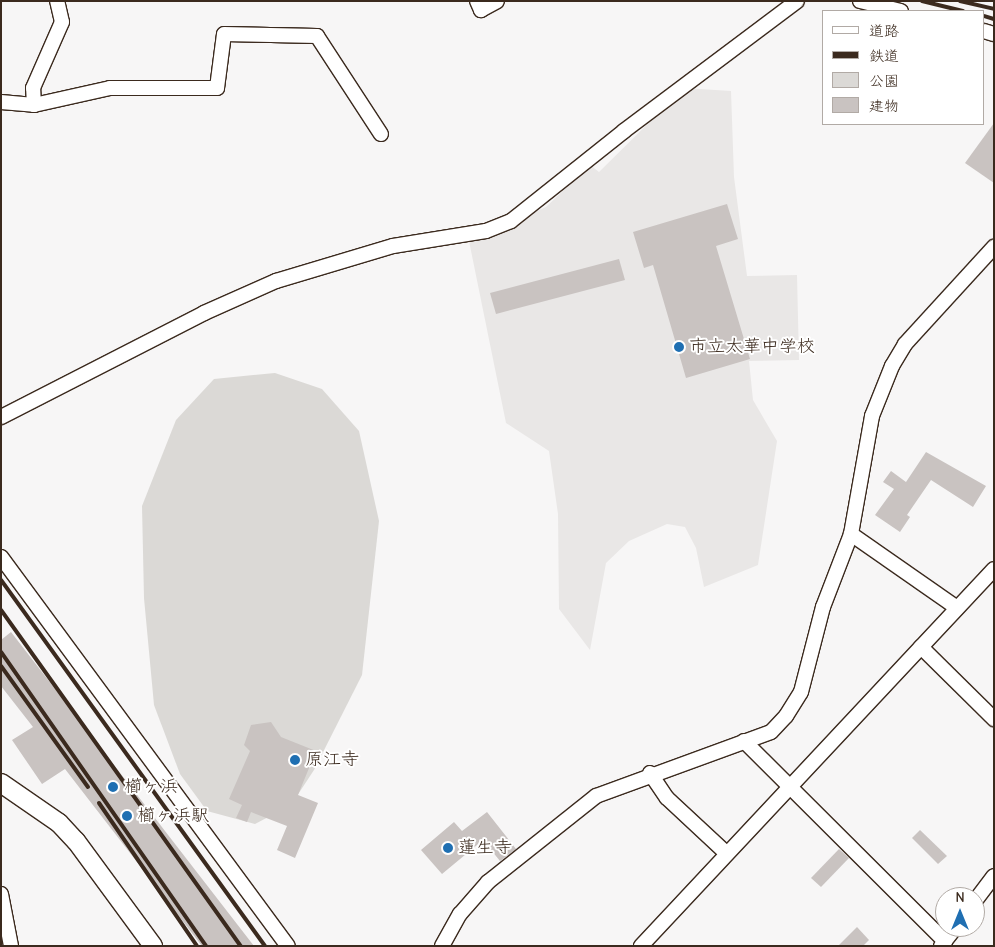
<!DOCTYPE html>
<html>
<head>
<meta charset="utf-8">
<style>
	body { margin:0 }
	#map { position:relative; width:995px; height:947px; overflow:hidden; background:#f7f6f6; font-family:"Comic Neue","Klee One",sans-serif }
	div>[style] { position:absolute }
	[style*='--x'] { left:calc(var(--x)*1px); top:calc(var(--y)*1px); width:calc(var(--w)*1px); rotate:calc(var(--a)*1deg) }
	.built>* { inset:0; background:#e9e7e6 }
	.green>* { inset:0; background:#dbd9d6 }
	.building>* { inset:0; background:#c9c3c1 }
	.roads { filter:drop-shadow(1px 0 #3b2a1e) drop-shadow(-1px 0 #3b2a1e) drop-shadow(0 1px #3b2a1e) drop-shadow(0 -1px #3b2a1e) }
	.minor>* { height:14px; margin:-7px; padding:0 7px; transform-origin:7px; border-radius:7px; background:#fff }
	.major>* { height:18px; margin:-9px; padding:0 9px; transform-origin:9px; border-radius:9px; background:#fff }
	.rail>* { height:4px; margin:-2px; padding:0 2px; transform-origin:2px; border-radius:2px; background:#3b2a1e }
	.dots>* { width:14px; height:14px; translate:-50% -50%; box-sizing:border-box; border:2px solid #fff; border-radius:50% }
	span { translate:-50% -50%; white-space:nowrap; text-align:center; line-height:1.15; -webkit-text-stroke:4px #fff; paint-order:stroke }
	.poi-label { font-size:18px; color:#3b2a1e }
	.left { translate:0 -50%; text-align:left }
	.frame { position:absolute; inset:0; border:2px solid #3b2a1e; pointer-events:none }
	.legend { position:absolute; left:822px; top:10px; width:162px; height:115px; box-sizing:border-box; background:#fff; border:1px solid #b1aaa5; margin:0; padding:6px 9px; list-style:none; font-size:15px; color:#3b2a1e }
	.legend li { display:flex; align-items:center; gap:10px; height:25px }
	.legend b { width:25px; border:1px solid #b1aaa5 }
	.north { position:absolute; left:935px; top:887px; width:50px; height:50px; box-sizing:border-box; background:#fff; border:1px solid #b1aaa5; border-radius:50%; rotate:0deg; font-size:14px; font-weight:700; line-height:20px; text-align:center; color:#3b2a1e }
	.north::after { content:''; display:block; margin:auto; width:18px; height:22px; background:#1f6fb2; clip-path:polygon(50% 0,100% 100%,50% 72%,0 100%) }
</style>
</head>
<body>
<div id="map">
	<div class="built">
		<div style="clip-path:polygon(684px 88px,731px 91px,734px 177px,747px 276px,797px 275px,799px 360px,749px 361px,753px 400px,777px 441px,758px 565px,704px 587px,696px 548px,685px 527px,667px 524px,629px 541px,606px 563px,590px 650px,559px 609px,558px 514px,549px 451px,506px 423px,469px 241px,546px 207px,590px 165px,599px 172px)"></div>
	</div>
	<div class="green">
		<div style="clip-path:polygon(275px 373px,322px 389px,359px 431px,379px 521px,362px 675px,314px 770px,291px 805px,255px 824px,207px 811px,180px 774px,154px 705px,144px 598px,142px 506px,176px 420px,214px 379px)"></div>
	</div>
	<div class="building">
		<div style="clip-path:polygon(994px 123px,994px 183px,965px 163px)"></div>
		<div style="clip-path:polygon(727px 204px,738px 239px,716px 246px,750px 359px,686px 378px,653px 265px,644px 268px,633px 232px)"></div>
		<div style="clip-path:polygon(619px 259px,625px 280px,496px 314px,490px 293px)"></div>
		<div style="clip-path:polygon(926px 452px,986px 486px,973px 507px,931px 480px,907px 515px,910px 517px,900px 532px,875px 515px,894px 489px,883px 482px,891px 471px,906px 482px)"></div>
		<div style="clip-path:polygon(11px 632px,254px 946px,202px 946px,65px 769px,42px 784px,12px 740px,33px 727px,1px 686px,1px 640px)"></div>
		<div style="clip-path:polygon(271px 722px,281px 737px,316px 751px,298px 795px,318px 803px,295px 858px,277px 850px,287px 826px,251px 812px,247px 822px,236px 818px,242px 805px,229px 799px,250px 751px,244px 745px,251px 725px)"></div>
		<div style="clip-path:polygon(487px 812px,516px 849px,500px 861px,483px 840px,442px 874px,421px 850px,454px 822px,462px 831px)"></div>
		<div style="clip-path:polygon(920px 830px,947px 856px,938px 864px,912px 838px)"></div>
		<div style="clip-path:polygon(839px 849px,849px 858px,821px 887px,811px 878px)"></div>
		<div style="clip-path:polygon(857px 927px,869px 940px,863px 946px,838px 946px)"></div>
	</div>
	<div class="roads">
		<div class="minor">
			<div style="--x:477;--y:1;--w:10;--a:66"></div>
			<div style="--x:481;--y:10;--w:18;--a:-29"></div>
			<div style="--x:860;--y:1;--w:42;--a:13.7"></div>
			<div style="--x:984;--y:31;--w:10;--a:17"></div>
			<div style="--x:1;--y:102;--w:33;--a:5"></div>
			<div style="--x:34;--y:105;--w:17;--a:-93"></div>
			<div style="--x:33;--y:88;--w:72;--a:-66.3"></div>
			<div style="--x:62;--y:22;--w:22;--a:-103"></div>
			<div style="--x:34;--y:105;--w:78;--a:-12.6"></div>
			<div style="--x:110;--y:88;--w:107;--a:0"></div>
			<div style="--x:217;--y:88;--w:54;--a:-82.6"></div>
			<div style="--x:224;--y:34;--w:93;--a:1.2"></div>
			<div style="--x:317;--y:36;--w:117;--a:56.9"></div>
			<div style="--x:1;--y:417;--w:228;--a:-27.1"></div>
			<div style="--x:204;--y:313;--w:79;--a:-24"></div>
			<div style="--x:276;--y:281;--w:122;--a:-16.7"></div>
			<div style="--x:393;--y:246;--w:94;--a:-9.2"></div>
			<div style="--x:486;--y:231;--w:27;--a:-22"></div>
			<div style="--x:511;--y:221;--w:144;--a:-38.5"></div>
			<div style="--x:624;--y:131;--w:216;--a:-36.9"></div>
			<div style="--x:851;--y:534;--w:129;--a:34.9"></div>
			<div style="--x:1;--y:557;--w:483;--a:53.6"></div>
			<div style="--x:921;--y:647;--w:103;--a:44.6"></div>
			<div style="--x:744;--y:741;--w:284;--a:44.9"></div>
			<div style="--x:650;--y:773;--w:30;--a:56"></div>
			<div style="--x:667;--y:798;--w:81;--a:43"></div>
			<div style="--x:1;--y:894;--w:53;--a:79.1"></div>
			<div style="--x:975;--y:901;--w:31;--a:-53"></div>
			<div style="--x:442;--y:946;--w:37;--a:-61"></div>
			<div style="--x:460;--y:914;--w:43;--a:-48.8"></div>
			<div style="--x:488;--y:882;--w:138;--a:-38.5"></div>
			<div style="--x:596;--y:796;--w:186;--a:-20.1"></div>
			<div style="--x:771;--y:732;--w:22;--a:-47"></div>
			<div style="--x:786;--y:716;--w:28;--a:-58"></div>
			<div style="--x:801;--y:692;--w:88;--a:-75.5"></div>
			<div style="--x:823;--y:607;--w:78;--a:-69"></div>
			<div style="--x:851;--y:534;--w:120;--a:-79.9"></div>
			<div style="--x:872;--y:416;--w:54;--a:-68.2"></div>
			<div style="--x:892;--y:366;--w:26;--a:-59"></div>
			<div style="--x:905;--y:344;--w:132;--a:-47.5"></div>
			<div style="--x:641;--y:946;--w:516;--a:-46.88"></div>
			<div style="--x:941;--y:946;--w:24;--a:-52"></div>
		</div>
		<div class="major">
			<div style="--x:1;--y:783;--w:70;--a:34.6"></div>
			<div style="--x:59;--y:823;--w:25;--a:47"></div>
			<div style="--x:76;--y:841;--w:130;--a:53.7"></div>
		</div>
	</div>
	<div class="rail">
		<div style="--x:922;--y:1;--w:42;--a:13.7"></div>
		<div style="--x:960;--y:1;--w:35;--a:13"></div>
		<div style="--x:984;--y:16;--w:10;--a:17"></div>
		<div style="--x:1;--y:580;--w:451;--a:54.2"></div>
		<div style="--x:1;--y:610;--w:413;--a:54.5"></div>
		<div style="--x:1;--y:652;--w:358;--a:55.1"></div>
		<div style="--x:1;--y:666;--w:149;--a:54.3"></div>
		<div style="--x:99;--y:803;--w:173;--a:55.6"></div>
	</div>
	<div class="dots">
		<div style="left:679px;top:347px;background:#1f6fb2"></div>
		<div style="left:295px;top:760px;background:#1f6fb2"></div>
		<div style="left:113px;top:787px;background:#1f6fb2"></div>
		<div style="left:127px;top:816px;background:#1f6fb2"></div>
		<div style="left:448px;top:848px;background:#1f6fb2"></div>
	</div>
	<div class="poi-label">
		<span class="left" style="left:689px;top:347px">市立太華中学校</span>
		<span class="left" style="left:305px;top:760px">原江寺</span>
		<span class="left" style="left:124px;top:787px">櫛ヶ浜</span>
		<span class="left" style="left:137px;top:816px">櫛ヶ浜駅</span>
		<span class="left" style="left:458px;top:848px">蓮生寺</span>
	</div>
	<div class="frame"></div>
	<ul class="legend">
	<li><b style="height:6px;background:#fff"></b>道路</li>
	<li><b style="height:6px;background:#3b2a1e"></b>鉄道</li>
	<li><b style="height:14px;background:#dbd9d6"></b>公園</li>
	<li><b style="height:14px;background:#c9c3c1"></b>建物</li>
	</ul>
	<div class="north">N</div>
</div>
</body>
</html>
